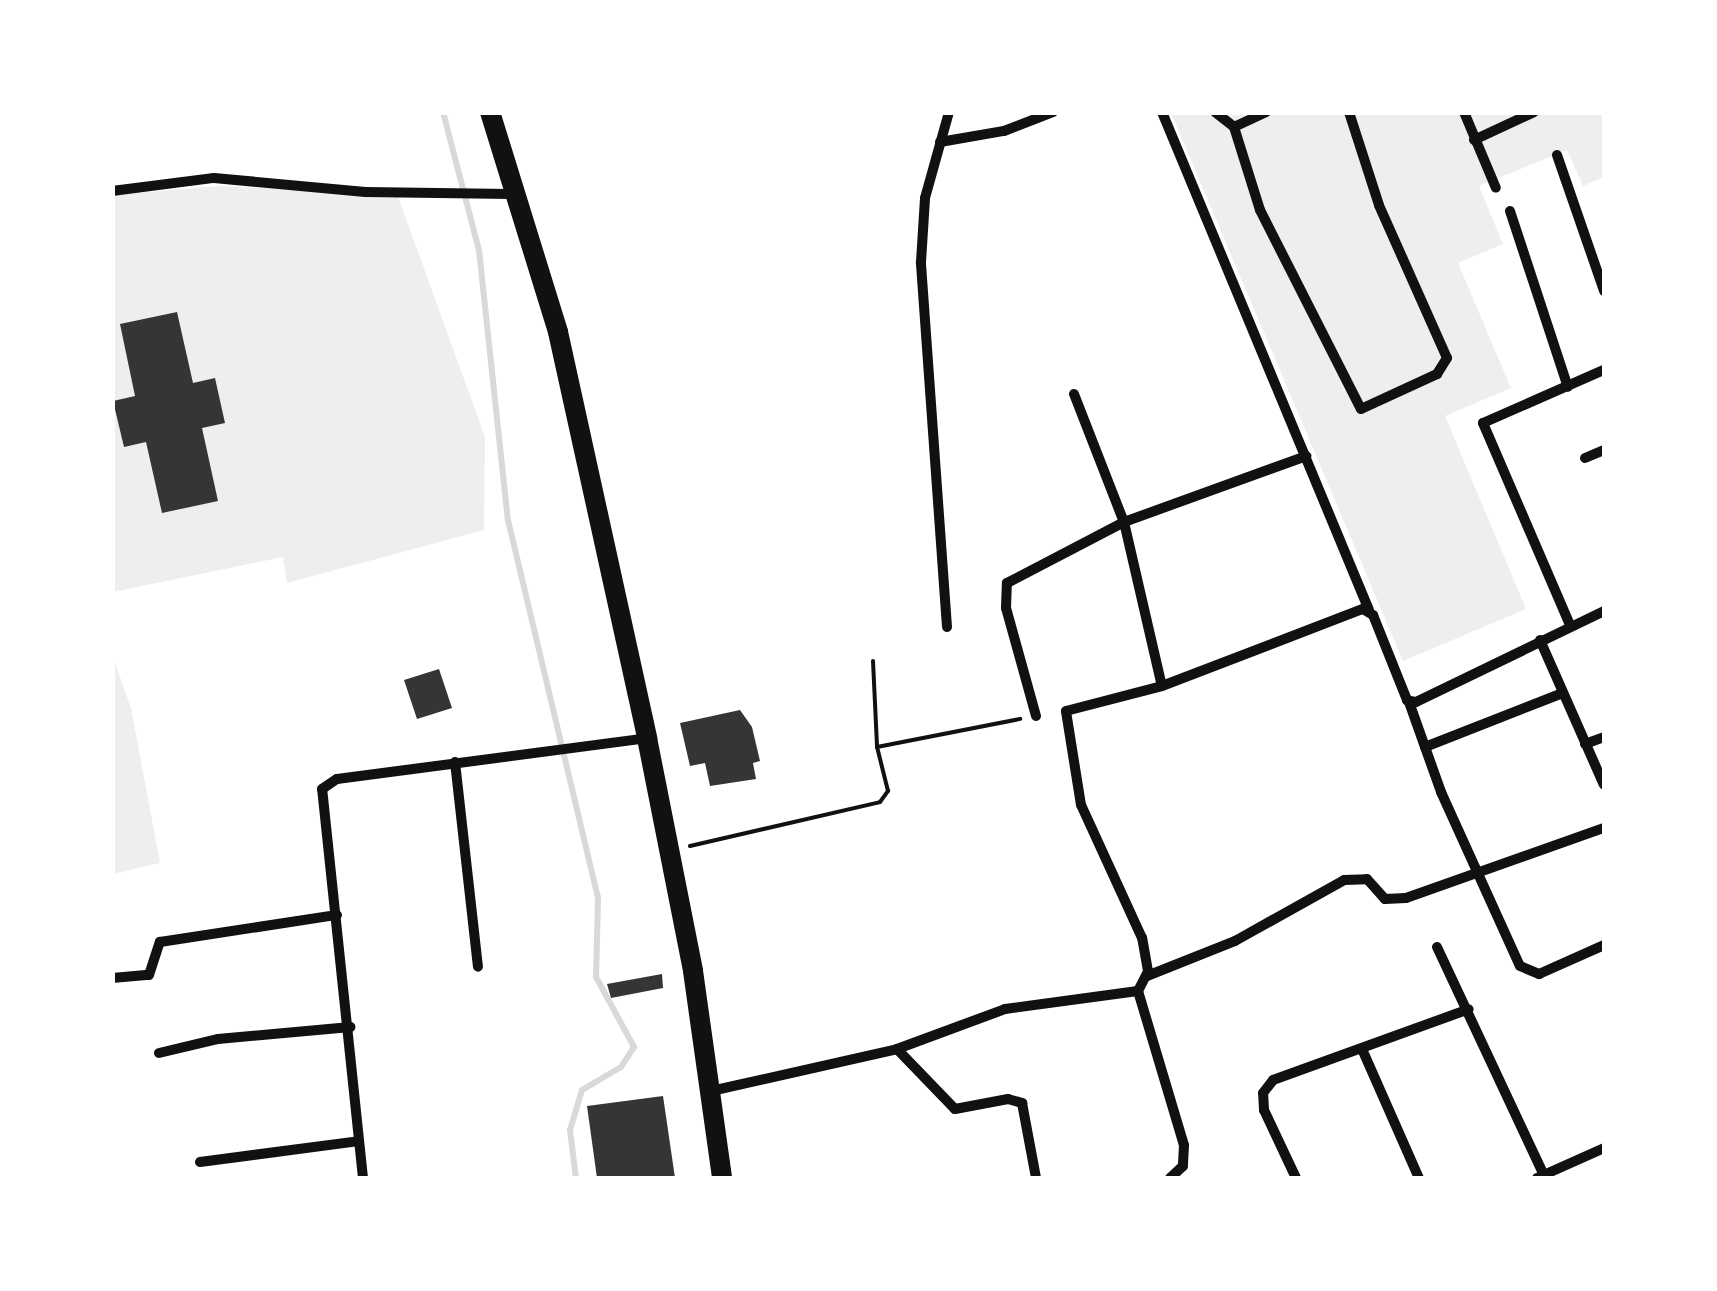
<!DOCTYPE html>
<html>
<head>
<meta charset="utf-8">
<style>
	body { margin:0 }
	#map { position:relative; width:1717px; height:1291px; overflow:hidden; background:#fff; font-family:"Public Sans",sans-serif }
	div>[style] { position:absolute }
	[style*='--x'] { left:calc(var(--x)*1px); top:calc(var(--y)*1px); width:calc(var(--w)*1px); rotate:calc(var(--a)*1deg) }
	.green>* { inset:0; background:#eee }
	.stream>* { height:6px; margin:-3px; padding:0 3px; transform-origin:3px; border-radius:3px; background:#d9d9d9 }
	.building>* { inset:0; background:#353535 }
	.path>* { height:4px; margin:-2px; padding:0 2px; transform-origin:2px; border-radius:2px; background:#111 }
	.minor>* { height:10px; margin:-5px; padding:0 5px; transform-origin:5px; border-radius:5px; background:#111 }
	.trunk>* { height:20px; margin:-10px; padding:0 10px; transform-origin:10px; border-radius:10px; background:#111 }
	span { translate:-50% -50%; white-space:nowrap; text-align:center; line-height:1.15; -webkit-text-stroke:10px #fff; paint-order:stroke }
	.frame { position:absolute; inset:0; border:115px solid #fff; pointer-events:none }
</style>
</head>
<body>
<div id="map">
	<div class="green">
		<div style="clip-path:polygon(1171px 113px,1604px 113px,1604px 177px,1583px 186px,1567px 150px,1479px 186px,1503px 244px,1458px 263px,1511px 388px,1445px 416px,1526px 609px,1403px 661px)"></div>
		<div style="clip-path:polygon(219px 186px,397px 194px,485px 437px,484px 530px,287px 583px,283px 557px,113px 592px,113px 195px)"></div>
		<div style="clip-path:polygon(113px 657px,131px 708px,160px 863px,113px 874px)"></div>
	</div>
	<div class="stream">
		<div style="--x:443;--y:112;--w:143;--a:75.4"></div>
		<div style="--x:479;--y:250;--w:272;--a:83.9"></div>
		<div style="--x:508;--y:520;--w:388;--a:76.6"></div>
		<div style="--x:598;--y:897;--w:80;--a:91.4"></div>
		<div style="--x:596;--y:977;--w:80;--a:61.5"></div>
		<div style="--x:634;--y:1047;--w:24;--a:123"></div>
		<div style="--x:621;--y:1067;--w:45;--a:149.5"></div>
		<div style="--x:582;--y:1090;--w:42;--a:106.7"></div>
		<div style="--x:570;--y:1130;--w:48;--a:82.9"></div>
	</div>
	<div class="building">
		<div style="clip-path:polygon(177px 312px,193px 383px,215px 378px,225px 423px,202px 428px,218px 501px,162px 513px,146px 442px,124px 447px,113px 401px,135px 396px,120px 324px)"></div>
		<div style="clip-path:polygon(439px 669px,452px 708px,417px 719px,404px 680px)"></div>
		<div style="clip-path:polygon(740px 710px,752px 727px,760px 761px,753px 763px,756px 779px,710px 786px,705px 763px,690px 766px,680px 723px)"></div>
		<div style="clip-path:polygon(662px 974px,663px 988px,611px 998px,607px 984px)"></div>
		<div style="clip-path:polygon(663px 1096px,675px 1178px,597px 1178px,587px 1106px)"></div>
	</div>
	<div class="path">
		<div style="--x:873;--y:661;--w:86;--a:87.3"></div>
		<div style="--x:690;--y:846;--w:195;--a:-13"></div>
		<div style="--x:880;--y:802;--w:14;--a:-54"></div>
		<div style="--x:888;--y:791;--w:45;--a:-104"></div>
		<div style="--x:877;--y:747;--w:146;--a:-11.1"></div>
	</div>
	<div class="minor">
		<div style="--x:1162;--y:112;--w:539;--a:67.43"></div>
		<div style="--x:1215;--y:112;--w:24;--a:38"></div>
		<div style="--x:1234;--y:127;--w:35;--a:-25"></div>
		<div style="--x:1464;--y:112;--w:82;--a:67.2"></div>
		<div style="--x:1234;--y:127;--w:87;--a:72.6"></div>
		<div style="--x:1260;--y:210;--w:223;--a:63.1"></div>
		<div style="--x:1361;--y:409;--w:84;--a:-24.7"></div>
		<div style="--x:1437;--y:374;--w:19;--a:-58"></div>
		<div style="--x:1447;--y:358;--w:167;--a:-114"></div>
		<div style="--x:1379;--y:205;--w:98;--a:-107.9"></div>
		<div style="--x:1474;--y:140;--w:66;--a:-25"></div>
		<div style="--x:940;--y:142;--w:65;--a:-9.8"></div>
		<div style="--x:1004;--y:131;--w:53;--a:-21.2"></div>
		<div style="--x:1557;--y:155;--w:144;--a:70.9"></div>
		<div style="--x:112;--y:191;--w:103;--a:-7.3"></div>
		<div style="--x:214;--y:178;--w:152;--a:5.3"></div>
		<div style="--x:365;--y:192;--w:149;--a:0.8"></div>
		<div style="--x:1510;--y:211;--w:185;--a:71.8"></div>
		<div style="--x:1074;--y:394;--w:137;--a:68.7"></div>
		<div style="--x:1124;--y:522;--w:168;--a:77"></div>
		<div style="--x:1585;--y:458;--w:21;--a:-23"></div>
		<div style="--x:1570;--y:625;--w:220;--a:-113.3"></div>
		<div style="--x:1483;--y:423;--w:132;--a:-23.7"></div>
		<div style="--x:947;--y:627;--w:366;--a:-94.1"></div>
		<div style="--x:921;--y:262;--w:64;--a:-86.4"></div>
		<div style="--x:925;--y:198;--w:89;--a:-74.4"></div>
		<div style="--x:1540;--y:640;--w:158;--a:66.2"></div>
		<div style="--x:1409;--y:702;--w:96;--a:70.4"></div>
		<div style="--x:1441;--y:792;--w:191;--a:65.6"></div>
		<div style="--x:1520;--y:966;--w:21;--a:23"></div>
		<div style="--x:1539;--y:974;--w:71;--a:-24"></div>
		<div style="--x:1036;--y:716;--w:112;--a:-105.5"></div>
		<div style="--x:1006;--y:608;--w:25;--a:-88"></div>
		<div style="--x:1007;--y:583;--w:132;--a:-27.5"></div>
		<div style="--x:1124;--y:522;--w:194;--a:-19.9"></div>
		<div style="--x:1585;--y:744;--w:20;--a:-20"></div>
		<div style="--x:1425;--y:747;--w:148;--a:-21.4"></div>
		<div style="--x:455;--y:762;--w:206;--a:83.6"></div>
		<div style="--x:1437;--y:947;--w:252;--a:64.9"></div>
		<div style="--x:1147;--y:976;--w:95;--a:-21.7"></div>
		<div style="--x:1235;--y:941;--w:125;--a:-29.2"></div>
		<div style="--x:1344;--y:880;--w:23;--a:-2"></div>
		<div style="--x:1367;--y:879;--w:27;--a:48"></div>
		<div style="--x:1385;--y:899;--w:21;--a:-3"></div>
		<div style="--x:1406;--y:898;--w:210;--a:-19.5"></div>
		<div style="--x:112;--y:978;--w:37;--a:-5"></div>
		<div style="--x:149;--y:975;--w:35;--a:-72"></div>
		<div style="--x:160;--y:942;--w:179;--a:-8.7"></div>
		<div style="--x:1138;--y:991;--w:161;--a:73.4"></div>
		<div style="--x:1184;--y:1145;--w:21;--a:93"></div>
		<div style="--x:1183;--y:1166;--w:18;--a:137"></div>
		<div style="--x:897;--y:1049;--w:83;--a:46"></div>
		<div style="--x:955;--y:1109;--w:54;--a:-10.7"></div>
		<div style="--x:1008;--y:1099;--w:15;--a:16"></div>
		<div style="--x:1022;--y:1103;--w:76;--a:79.4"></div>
		<div style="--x:1362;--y:1049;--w:141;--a:66.2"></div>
		<div style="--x:159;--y:1053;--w:61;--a:-13.3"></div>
		<div style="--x:218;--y:1039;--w:133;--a:-5.2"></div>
		<div style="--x:711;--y:1091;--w:191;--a:-12.7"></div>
		<div style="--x:897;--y:1049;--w:115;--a:-20.3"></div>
		<div style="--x:1005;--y:1009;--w:134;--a:-7.7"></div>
		<div style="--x:1138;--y:991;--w:22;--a:-63"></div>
		<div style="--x:1148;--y:971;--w:34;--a:-100"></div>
		<div style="--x:1142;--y:938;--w:146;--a:-114.6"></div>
		<div style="--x:1081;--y:805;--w:95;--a:-99.1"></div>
		<div style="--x:1066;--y:711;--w:99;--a:-14.6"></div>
		<div style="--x:1162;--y:686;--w:215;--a:-21"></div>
		<div style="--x:1363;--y:609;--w:12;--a:31"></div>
		<div style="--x:1373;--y:615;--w:92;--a:68.2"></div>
		<div style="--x:1407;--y:700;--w:9;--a:13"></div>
		<div style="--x:1416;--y:702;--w:209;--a:-25.8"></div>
		<div style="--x:200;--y:1162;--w:160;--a:-7.5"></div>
		<div style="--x:363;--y:1178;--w:391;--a:-96"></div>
		<div style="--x:322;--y:789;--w:18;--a:-34"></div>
		<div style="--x:337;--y:779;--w:313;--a:-7.5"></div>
		<div style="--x:1296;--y:1178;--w:75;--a:-115.2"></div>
		<div style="--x:1264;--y:1110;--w:17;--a:-93"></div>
		<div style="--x:1263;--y:1093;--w:16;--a:-52"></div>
		<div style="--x:1273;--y:1080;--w:208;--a:-19.9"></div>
		<div style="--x:1537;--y:1178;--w:73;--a:-24.1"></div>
	</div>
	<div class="trunk">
		<div style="--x:490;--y:112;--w:230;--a:72.8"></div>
		<div style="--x:558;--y:332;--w:416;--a:77.6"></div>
		<div style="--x:647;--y:738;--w:237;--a:78.8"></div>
		<div style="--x:693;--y:971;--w:209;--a:82"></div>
	</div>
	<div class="frame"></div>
</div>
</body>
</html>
